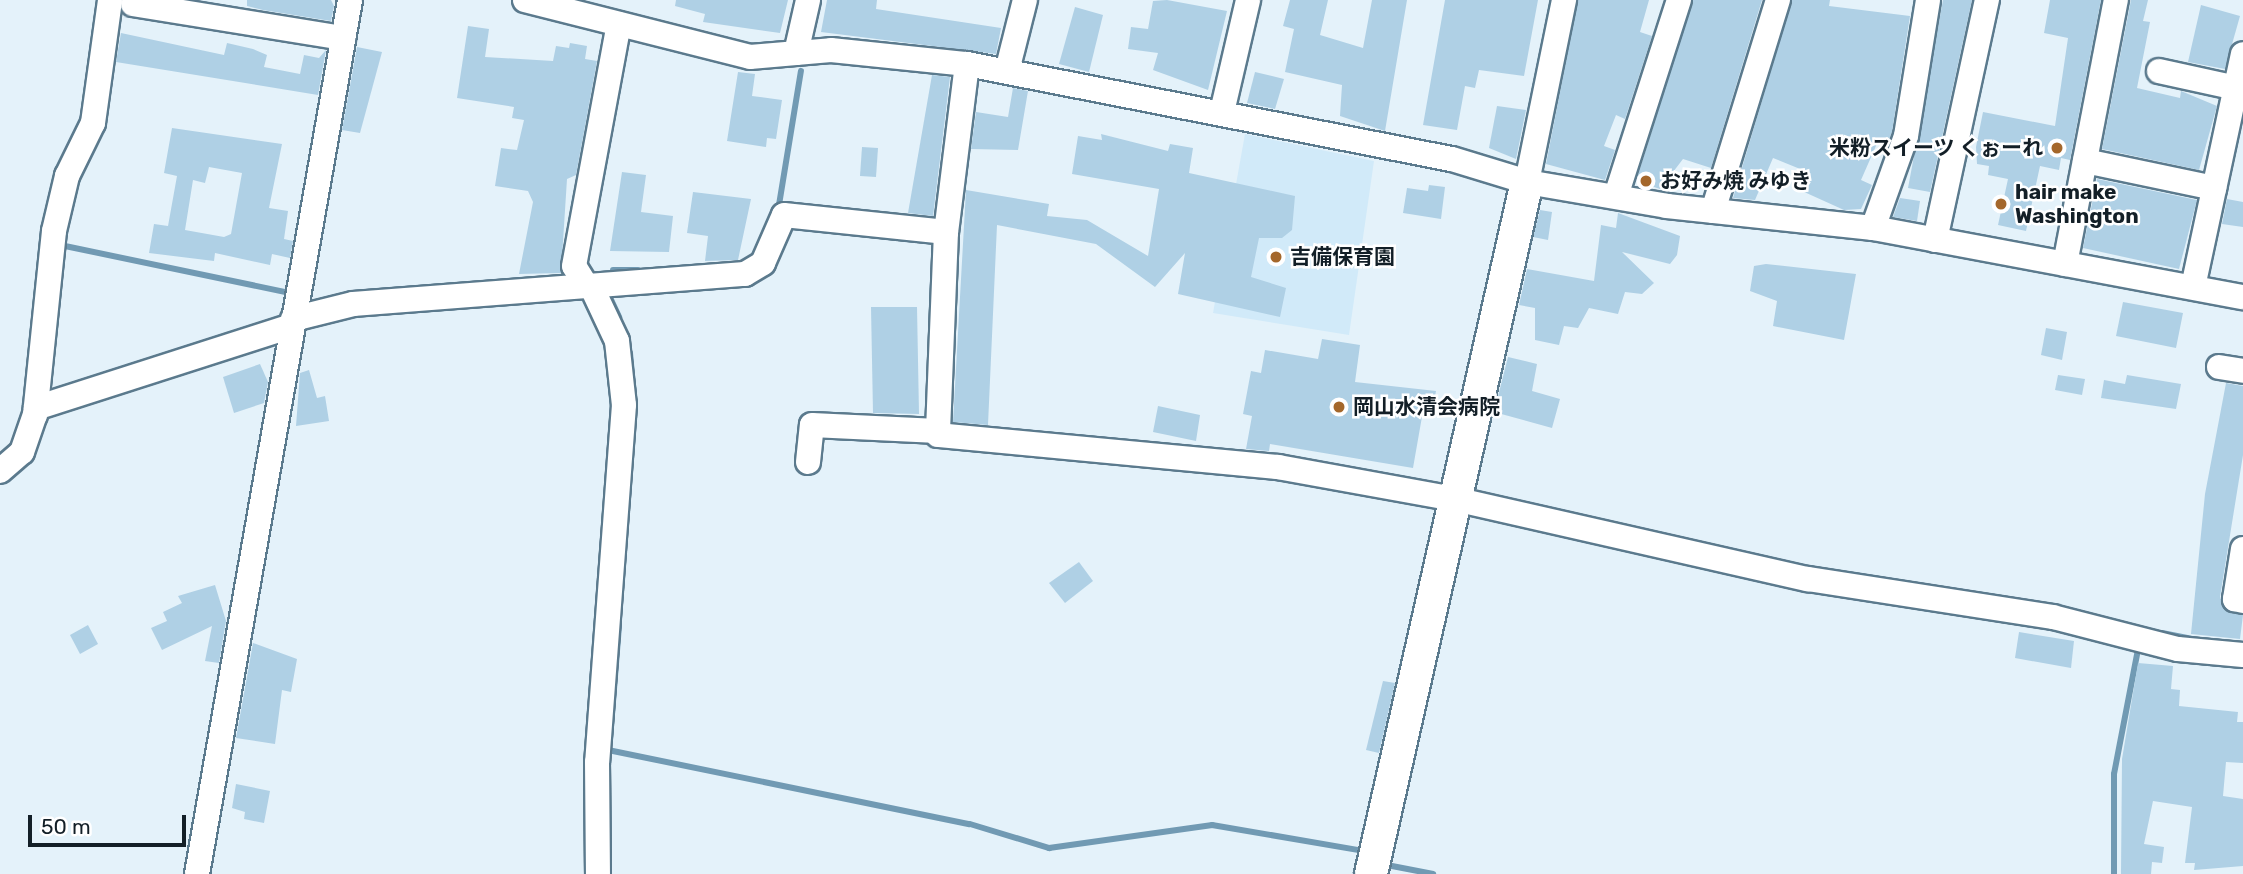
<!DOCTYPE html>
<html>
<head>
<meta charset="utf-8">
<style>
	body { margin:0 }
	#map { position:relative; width:2243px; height:874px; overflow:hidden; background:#e4f2fa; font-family:Rubik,"Noto Sans JP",sans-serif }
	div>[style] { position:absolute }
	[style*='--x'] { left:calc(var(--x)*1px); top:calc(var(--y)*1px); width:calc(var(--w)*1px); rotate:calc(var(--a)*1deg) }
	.built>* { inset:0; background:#d1eaf9 }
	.stream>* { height:6px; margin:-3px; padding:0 3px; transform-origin:3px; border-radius:3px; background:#719ab3 }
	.building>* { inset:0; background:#afd0e5 }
	.roads { filter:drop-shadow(2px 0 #5b7a8d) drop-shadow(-2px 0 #5b7a8d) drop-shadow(0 2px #5b7a8d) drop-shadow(0 -2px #5b7a8d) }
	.minor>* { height:24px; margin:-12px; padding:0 12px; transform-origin:12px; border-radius:12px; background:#fff }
	.tertiary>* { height:32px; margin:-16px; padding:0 16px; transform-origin:16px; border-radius:16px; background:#fff }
	.dots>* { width:19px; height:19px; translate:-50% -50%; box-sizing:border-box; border:4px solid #fff; border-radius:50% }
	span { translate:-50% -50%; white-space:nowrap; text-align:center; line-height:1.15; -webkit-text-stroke:5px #fff; paint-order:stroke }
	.poi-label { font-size:21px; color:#131f27; font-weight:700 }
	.right { translate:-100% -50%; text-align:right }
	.left { translate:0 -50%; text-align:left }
	.scale { position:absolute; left:28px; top:815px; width:158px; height:32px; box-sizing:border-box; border:4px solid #131f27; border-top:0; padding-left:9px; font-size:21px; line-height:24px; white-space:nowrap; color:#131f27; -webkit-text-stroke:5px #fff; paint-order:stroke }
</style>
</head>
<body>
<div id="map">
	<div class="built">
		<div style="clip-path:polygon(1245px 134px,1374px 161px,1349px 335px,1213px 313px)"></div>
	</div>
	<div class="stream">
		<div style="--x:778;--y:211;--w:142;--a:-80.7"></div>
		<div style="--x:65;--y:246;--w:234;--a:11.8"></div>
		<div style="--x:613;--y:270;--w:25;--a:0"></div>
		<div style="--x:607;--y:291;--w:29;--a:65"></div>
		<div style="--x:630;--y:353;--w:42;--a:84.6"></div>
		<div style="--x:2162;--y:633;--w:32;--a:11"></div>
		<div style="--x:610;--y:740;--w:115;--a:-85.5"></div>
		<div style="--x:608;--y:750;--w:369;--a:11.6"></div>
		<div style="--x:970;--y:824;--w:83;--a:16.9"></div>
		<div style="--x:1049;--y:848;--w:165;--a:-8"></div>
		<div style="--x:1212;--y:825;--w:149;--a:9.7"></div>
		<div style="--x:1392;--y:866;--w:42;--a:11"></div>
		<div style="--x:2114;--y:874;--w:100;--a:-90"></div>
		<div style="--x:2114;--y:774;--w:132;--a:-79.1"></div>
	</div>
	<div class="building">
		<div style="clip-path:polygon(247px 0,331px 0,334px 6px,331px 21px,263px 10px,247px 6px)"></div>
		<div style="clip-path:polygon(676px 0,788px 0,780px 33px,703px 22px,705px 14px,675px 6px)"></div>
		<div style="clip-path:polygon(827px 0,877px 0,876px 9px,1001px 28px,996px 54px,821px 32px)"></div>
		<div style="clip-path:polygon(1167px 0,1227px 11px,1208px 90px,1153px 70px,1158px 53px,1128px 49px,1131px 27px,1148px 29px,1153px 1px)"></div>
		<div style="clip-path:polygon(1290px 0,1328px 0,1320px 35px,1363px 48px,1372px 0,1407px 0,1385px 131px,1340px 116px,1342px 85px,1285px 72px,1294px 29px,1283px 26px)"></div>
		<div style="clip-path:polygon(1445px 0,1538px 0,1524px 76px,1479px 70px,1475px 88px,1465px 86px,1457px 130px,1423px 125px)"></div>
		<div style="clip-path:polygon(1578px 0,1649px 0,1640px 32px,1652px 36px,1625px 119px,1616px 115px,1604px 146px,1615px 150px,1605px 180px,1546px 164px)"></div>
		<div style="clip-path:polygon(1693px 0,1762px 0,1711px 168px,1683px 159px,1660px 189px,1636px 181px)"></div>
		<div style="clip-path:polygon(1792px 0,1830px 0,1829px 6px,1910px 16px,1892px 132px,1888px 142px,1879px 139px,1861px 180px,1872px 185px,1861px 209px,1844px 210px,1802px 191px,1810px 173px,1773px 158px,1755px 200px,1733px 198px)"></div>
		<div style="clip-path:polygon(1943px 0,1972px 0,1930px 192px,1908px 188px)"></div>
		<div style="clip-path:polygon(2050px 0,2101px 0,2070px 160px,2061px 158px,2059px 170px,2040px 166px,2026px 231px,1998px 225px,2008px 179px,1988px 175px,1989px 166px,1977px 164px,1976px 147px,1983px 112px,2055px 126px,2068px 38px,2044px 33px)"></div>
		<div style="clip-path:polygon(2131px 0,2148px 0,2143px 21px,2150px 22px,2137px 88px,2180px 98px,2181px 91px,2217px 106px,2199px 170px,2102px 149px)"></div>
		<div style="clip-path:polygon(2201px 5px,2240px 16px,2225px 69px,2188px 62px)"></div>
		<div style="clip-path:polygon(1075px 7px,1103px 15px,1089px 72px,1059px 64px)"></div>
		<div style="clip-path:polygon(468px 26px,489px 29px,485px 57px,553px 61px,556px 46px,569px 48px,570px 43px,587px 46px,585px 59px,597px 61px,576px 175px,567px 179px,561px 273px,519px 274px,533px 202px,528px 191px,495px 186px,501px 148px,517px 150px,524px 120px,512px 118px,514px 107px,457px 98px)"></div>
		<div style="clip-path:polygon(121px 33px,224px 55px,227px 43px,253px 49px,267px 55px,264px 67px,300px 74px,304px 55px,319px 58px,326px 50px,318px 95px,116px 62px)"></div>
		<div style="clip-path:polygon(357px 47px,382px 52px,360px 133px,342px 130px)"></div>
		<div style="clip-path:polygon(738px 72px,755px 74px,752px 96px,782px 100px,776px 139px,767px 138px,766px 147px,727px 141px)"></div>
		<div style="clip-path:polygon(1255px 72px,1284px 79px,1275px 109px,1247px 103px)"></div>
		<div style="clip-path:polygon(932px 75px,950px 77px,933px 216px,908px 213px)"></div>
		<div style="clip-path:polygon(1013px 88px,1028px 91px,1018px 150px,971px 149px,976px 112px,1008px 117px)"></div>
		<div style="clip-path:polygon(1497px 106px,1526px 110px,1516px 159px,1489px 148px)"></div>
		<div style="clip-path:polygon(evenodd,172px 128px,282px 144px,269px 208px,288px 211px,284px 239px,293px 241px,290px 258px,272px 254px,270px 265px,215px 253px,214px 261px,149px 253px,154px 224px,168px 226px,177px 176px,164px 173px,172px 128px,209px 167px,242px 173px,231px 234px,224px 237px,185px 230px,193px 180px,205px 183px,209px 167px)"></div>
		<div style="clip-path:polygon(1101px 134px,1168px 151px,1170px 144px,1193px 148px,1189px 173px,1295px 196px,1292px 230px,1282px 238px,1259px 238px,1251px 277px,1286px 288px,1280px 317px,1178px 294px,1185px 253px,1155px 287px,1096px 244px,997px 225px,988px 425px,953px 422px,966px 190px,1049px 204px,1047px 216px,1087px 220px,1148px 256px,1159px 189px,1072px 174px,1078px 136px,1102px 140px)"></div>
		<div style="clip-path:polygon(862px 147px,878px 148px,876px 177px,860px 176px)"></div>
		<div style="clip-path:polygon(622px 172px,646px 175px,641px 212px,673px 216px,669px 252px,610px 251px)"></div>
		<div style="clip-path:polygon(2097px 179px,2197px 200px,2179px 269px,2083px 248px)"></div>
		<div style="clip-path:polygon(1429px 185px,1445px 187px,1441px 219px,1403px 213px,1407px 188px,1428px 191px)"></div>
		<div style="clip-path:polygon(693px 192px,751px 199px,738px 260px,705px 261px,708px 236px,687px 233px)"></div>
		<div style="clip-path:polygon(1900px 198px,1920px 201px,1917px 221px,1893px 217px)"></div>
		<div style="clip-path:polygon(2227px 199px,2243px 202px,2243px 227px,2222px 224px)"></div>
		<div style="clip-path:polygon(1540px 210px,1552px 212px,1548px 240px,1533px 237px)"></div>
		<div style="clip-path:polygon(1618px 213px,1680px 236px,1677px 255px,1670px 264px,1622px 252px,1654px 283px,1642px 294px,1625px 292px,1618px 314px,1589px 308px,1578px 328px,1564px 326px,1559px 345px,1535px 340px,1535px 308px,1519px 305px,1527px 269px,1594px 281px,1601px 225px,1616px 228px)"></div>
		<div style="clip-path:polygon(1766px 264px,1856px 274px,1844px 340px,1773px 326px,1777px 301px,1750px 291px,1754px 266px)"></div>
		<div style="clip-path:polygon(2123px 302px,2183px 313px,2176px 348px,2116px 336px)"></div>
		<div style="clip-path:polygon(871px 307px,917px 307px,919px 414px,873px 413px)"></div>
		<div style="clip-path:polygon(2046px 328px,2067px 332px,2062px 360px,2041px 355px)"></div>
		<div style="clip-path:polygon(1322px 339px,1360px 345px,1355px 382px,1436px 391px,1432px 413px,1423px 411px,1413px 468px,1270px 444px,1269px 451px,1246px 449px,1252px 416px,1243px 414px,1251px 371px,1261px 373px,1265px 350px,1318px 359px)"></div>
		<div style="clip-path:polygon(1508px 357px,1537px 364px,1532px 391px,1560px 399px,1552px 428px,1494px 412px)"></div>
		<div style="clip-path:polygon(260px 364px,268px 382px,264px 403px,234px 413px,223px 377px)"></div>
		<div style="clip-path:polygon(309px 370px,317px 398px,325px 396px,329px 421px,296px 426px,300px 373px)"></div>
		<div style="clip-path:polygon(2058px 375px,2085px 379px,2082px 395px,2055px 390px)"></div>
		<div style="clip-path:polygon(2127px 375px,2181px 384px,2176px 409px,2101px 398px,2104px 380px,2125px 384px)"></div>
		<div style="clip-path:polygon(2226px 383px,2243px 386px,2243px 455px,2220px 597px,2225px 610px,2243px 615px,2240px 639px,2191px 634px,2205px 494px)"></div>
		<div style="clip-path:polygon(1158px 406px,1200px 415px,1196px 441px,1153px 432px)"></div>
		<div style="clip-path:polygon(1079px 562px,1093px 581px,1065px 603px,1049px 583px)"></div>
		<div style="clip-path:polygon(215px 585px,226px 621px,219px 663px,205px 661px,212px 626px,162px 650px,151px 628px,167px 621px,163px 612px,182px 603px,178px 596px)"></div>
		<div style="clip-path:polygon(88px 625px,98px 644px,80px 654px,70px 635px)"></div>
		<div style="clip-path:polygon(2019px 632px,2074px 641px,2071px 668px,2015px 658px)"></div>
		<div style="clip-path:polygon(253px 643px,297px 659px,291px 692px,282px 690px,275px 744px,236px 738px)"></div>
		<div style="clip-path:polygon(2138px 663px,2173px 666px,2171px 689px,2180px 690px,2179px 706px,2238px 712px,2237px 722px,2243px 722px,2243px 763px,2226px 762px,2223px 796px,2243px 799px,2243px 866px,2194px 870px,2195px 863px,2185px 863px,2192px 807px,2153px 801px,2144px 844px,2164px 847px,2162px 863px,2152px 862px,2151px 874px,2121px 874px,2122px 759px)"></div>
		<div style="clip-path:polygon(1383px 681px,1395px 683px,1379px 753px,1366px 750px)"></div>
		<div style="clip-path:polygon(236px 784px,270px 791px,264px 823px,244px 819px,245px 812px,232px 808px)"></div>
	</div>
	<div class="roads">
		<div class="minor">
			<div style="--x:525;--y:0;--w:232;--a:14.2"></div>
			<div style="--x:750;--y:57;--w:81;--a:-4.9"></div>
			<div style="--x:831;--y:50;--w:137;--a:5.9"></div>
			<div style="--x:967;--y:64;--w:494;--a:11.1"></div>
			<div style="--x:1452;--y:159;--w:78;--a:17"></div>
			<div style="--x:1527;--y:182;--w:142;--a:9.7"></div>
			<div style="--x:1667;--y:206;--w:207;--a:6.1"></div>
			<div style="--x:1873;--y:228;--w:376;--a:10.6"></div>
			<div style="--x:133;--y:4;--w:213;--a:9.2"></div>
			<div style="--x:796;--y:53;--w:54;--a:-77.2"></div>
			<div style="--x:967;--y:64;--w:169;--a:97.1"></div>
			<div style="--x:946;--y:232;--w:203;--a:92.3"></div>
			<div style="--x:938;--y:435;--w:342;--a:5.4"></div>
			<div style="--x:1278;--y:467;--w:184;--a:10.3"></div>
			<div style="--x:1459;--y:500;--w:358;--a:12.8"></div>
			<div style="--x:1808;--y:579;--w:248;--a:8.8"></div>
			<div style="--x:2053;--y:617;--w:129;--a:14.4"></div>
			<div style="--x:2178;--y:649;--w:65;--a:5.3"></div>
			<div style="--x:1007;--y:71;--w:73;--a:-75.8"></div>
			<div style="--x:2159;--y:71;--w:79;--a:12.4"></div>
			<div style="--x:1222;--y:112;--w:115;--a:-76.9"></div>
			<div style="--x:2085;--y:161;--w:132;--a:11.8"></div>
			<div style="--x:1527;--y:182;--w:186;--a:-78.5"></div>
			<div style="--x:1616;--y:196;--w:206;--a:-72.2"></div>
			<div style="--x:1713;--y:211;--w:221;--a:-72.9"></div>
			<div style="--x:1873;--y:228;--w:98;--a:-70.3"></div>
			<div style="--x:1906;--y:136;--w:138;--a:-80.8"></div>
			<div style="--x:1935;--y:240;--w:246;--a:-77.8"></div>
			<div style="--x:2065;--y:264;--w:269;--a:-79.1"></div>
			<div style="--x:586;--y:285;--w:22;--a:-122"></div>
			<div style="--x:574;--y:266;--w:246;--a:-79.5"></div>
			<div style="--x:2193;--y:287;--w:238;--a:-77.9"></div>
			<div style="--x:593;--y:290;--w:56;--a:64.8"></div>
			<div style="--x:617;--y:341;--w:64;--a:83.8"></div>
			<div style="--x:624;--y:405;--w:358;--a:94.3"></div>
			<div style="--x:597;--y:762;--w:112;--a:89.5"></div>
			<div style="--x:293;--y:319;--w:62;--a:-14"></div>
			<div style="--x:353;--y:304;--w:393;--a:-4.4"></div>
			<div style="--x:745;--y:274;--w:21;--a:-31"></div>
			<div style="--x:763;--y:263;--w:52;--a:-66.4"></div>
			<div style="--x:784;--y:215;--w:163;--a:6"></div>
			<div style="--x:2219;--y:367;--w:24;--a:9"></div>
			<div style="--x:36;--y:408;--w:269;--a:-17.8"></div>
			<div style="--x:808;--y:462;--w:37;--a:-84"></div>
			<div style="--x:812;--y:425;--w:126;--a:2.7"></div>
			<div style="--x:0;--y:471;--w:29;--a:-41"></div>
			<div style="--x:22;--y:452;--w:39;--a:-71"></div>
			<div style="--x:35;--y:415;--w:185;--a:-84.1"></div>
			<div style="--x:54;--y:231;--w:57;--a:-76.7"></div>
			<div style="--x:67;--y:176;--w:59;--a:-63.9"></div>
			<div style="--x:93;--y:123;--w:124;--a:-82.1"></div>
			<div style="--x:2243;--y:549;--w:51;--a:99.1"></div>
			<div style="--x:2235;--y:599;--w:8;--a:14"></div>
			<div style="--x:197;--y:874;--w:887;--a:-80.07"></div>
		</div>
		<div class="tertiary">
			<div style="--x:1371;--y:874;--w:709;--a:-77.3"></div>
		</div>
	</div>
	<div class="dots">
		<div style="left:2057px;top:148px;background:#a4672b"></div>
		<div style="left:1646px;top:181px;background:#a4672b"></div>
		<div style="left:2001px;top:204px;background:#a4672b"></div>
		<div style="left:1276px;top:257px;background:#a4672b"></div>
		<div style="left:1339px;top:407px;background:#a4672b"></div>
	</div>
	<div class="poi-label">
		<span class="right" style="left:2043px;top:148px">米粉スイーツ くぉーれ</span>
		<span class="left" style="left:1660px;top:181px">お好み焼 みゆき</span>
		<span class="left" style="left:2015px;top:204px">hair make<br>Washington</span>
		<span class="left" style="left:1290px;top:257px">吉備保育園</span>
		<span class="left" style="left:1353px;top:407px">岡山水清会病院</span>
	</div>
	<div class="scale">50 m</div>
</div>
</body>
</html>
